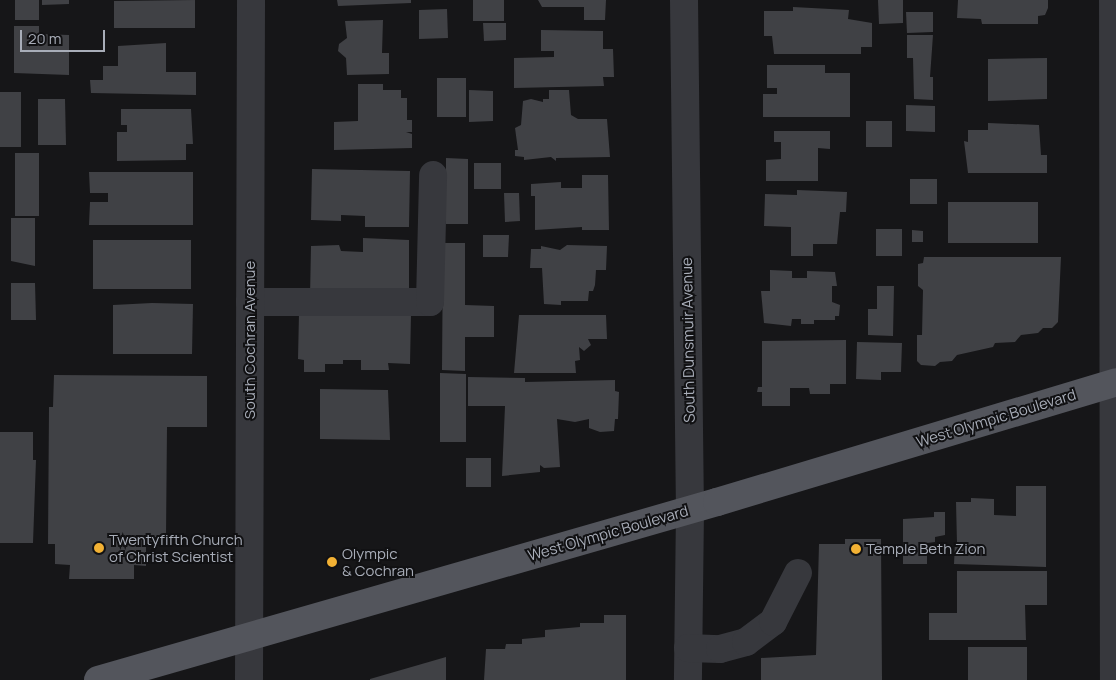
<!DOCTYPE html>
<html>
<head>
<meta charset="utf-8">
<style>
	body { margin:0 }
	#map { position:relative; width:1116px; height:680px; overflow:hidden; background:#161618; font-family:Manrope,sans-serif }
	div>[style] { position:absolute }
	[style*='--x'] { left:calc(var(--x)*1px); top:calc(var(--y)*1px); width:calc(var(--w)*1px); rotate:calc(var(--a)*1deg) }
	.building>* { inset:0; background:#404145 }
	.minor>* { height:28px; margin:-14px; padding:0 14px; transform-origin:14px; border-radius:14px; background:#37383d }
	.major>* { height:28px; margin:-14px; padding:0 14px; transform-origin:14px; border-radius:14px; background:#53555c }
	.dots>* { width:14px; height:14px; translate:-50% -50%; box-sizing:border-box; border:2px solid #111113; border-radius:50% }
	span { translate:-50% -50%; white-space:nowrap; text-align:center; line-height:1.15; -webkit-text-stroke:4px #111113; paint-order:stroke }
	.street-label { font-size:15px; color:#a8adb8 }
	.poi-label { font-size:15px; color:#a8adb8 }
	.left { translate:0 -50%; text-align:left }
	.scale { position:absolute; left:20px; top:30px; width:85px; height:22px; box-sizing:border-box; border:2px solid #a8adb8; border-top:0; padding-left:6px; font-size:15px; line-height:18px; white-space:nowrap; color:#a8adb8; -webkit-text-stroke:4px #111113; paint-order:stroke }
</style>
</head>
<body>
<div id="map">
	<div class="building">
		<div style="clip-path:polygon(15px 0,39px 0,39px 20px,15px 20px)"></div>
		<div style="clip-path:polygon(42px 0,69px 0,69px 4px,42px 5px)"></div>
		<div style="clip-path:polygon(195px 0,195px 28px,114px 28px,114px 1px)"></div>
		<div style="clip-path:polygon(337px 0,411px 0,411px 3px,338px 6px)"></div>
		<div style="clip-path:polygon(473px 0,504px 0,504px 21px,473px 21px)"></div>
		<div style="clip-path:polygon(538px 0,606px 0,605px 20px,584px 20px,584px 7px,542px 7px)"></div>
		<div style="clip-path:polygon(878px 0,903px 0,903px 23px,879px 24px)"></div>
		<div style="clip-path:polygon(958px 0,1048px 0,1048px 8px,1045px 15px,1038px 16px,1038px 24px,982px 24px,981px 19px,957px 18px)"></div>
		<div style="clip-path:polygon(793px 7px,849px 10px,848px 19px,872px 23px,872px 47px,861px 47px,861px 54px,774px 54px,772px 36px,764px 36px,764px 11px,793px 11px)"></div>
		<div style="clip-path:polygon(447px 9px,448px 38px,419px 39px,419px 10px)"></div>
		<div style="clip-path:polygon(906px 12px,933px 12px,933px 32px,907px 33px)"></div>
		<div style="clip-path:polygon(383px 20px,382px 53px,389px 53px,389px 74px,347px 75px,346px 58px,338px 51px,339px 44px,347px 38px,345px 21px)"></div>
		<div style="clip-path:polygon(483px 23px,506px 23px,506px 40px,484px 41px)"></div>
		<div style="clip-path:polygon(14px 26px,39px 26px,39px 34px,69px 35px,69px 75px,14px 73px)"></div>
		<div style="clip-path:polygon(541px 30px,603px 31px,603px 49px,613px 49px,614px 77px,603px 77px,604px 86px,514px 88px,514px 58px,554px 57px,554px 51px,541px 51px)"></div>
		<div style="clip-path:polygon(907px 35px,933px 35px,930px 77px,933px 77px,933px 100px,914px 99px,913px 58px,907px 58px)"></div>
		<div style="clip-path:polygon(166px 43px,166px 72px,196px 72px,196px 95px,91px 93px,90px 80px,103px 80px,103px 66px,118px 66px,118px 46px)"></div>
		<div style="clip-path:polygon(1047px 58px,1047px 99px,988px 101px,988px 59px)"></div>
		<div style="clip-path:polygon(767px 65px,825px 65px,825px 73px,850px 73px,850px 117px,763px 117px,763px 94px,777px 94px,777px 88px,767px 88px)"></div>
		<div style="clip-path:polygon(437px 78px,466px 78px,466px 117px,437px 117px)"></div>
		<div style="clip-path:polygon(358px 84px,383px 84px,383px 90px,401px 90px,401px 98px,407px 98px,407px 120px,412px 120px,412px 132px,406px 132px,412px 134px,412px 148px,334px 150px,334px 122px,358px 121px)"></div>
		<div style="clip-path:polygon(469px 90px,493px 91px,493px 121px,469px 122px)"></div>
		<div style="clip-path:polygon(549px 90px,569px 90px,571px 115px,578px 119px,607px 119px,610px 157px,556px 158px,556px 161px,551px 157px,524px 160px,524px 157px,515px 156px,515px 150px,518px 150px,515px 128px,521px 125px,523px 101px,531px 99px,543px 102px,543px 99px,549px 99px)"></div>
		<div style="clip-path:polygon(0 92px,21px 92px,21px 147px,0 147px)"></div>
		<div style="clip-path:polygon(38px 99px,65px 99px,66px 145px,38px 145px)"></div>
		<div style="clip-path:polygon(906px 105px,935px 106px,935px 132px,906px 131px)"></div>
		<div style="clip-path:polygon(121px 109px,191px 109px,193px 144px,186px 144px,186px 160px,117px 161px,117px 132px,127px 132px,127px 125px,121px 125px)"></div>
		<div style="clip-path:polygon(866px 121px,892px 121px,892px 147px,866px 147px)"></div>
		<div style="clip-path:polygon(988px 123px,1039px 125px,1041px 155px,1047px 155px,1047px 173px,968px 173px,964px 141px,968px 142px,968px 130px,988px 130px)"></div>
		<div style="clip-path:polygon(774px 131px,830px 131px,830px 149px,818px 148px,818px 181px,766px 181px,766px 160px,781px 159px,781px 142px,774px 142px)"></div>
		<div style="clip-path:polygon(15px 153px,39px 153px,39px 216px,15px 216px)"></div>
		<div style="clip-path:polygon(446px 158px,468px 159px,468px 224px,446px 224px)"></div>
		<div style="clip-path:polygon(474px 163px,501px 163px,501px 189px,474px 189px)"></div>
		<div style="clip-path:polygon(312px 169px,410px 171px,409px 227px,365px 227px,365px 216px,341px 215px,341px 221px,311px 220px)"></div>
		<div style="clip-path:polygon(89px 172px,193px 172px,193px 225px,89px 225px,90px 202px,108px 202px,108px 193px,90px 193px)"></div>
		<div style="clip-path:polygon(582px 175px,608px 175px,609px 230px,582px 230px,582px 227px,535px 230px,535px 196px,531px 196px,531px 184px,561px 182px,561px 188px,582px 188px)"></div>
		<div style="clip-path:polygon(910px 179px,937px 179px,937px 204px,910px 204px)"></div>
		<div style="clip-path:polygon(797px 190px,847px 192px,846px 212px,840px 212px,837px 244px,813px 244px,813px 256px,791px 256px,791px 227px,764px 226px,765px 194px,797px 195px)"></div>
		<div style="clip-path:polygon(504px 193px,519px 193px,520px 221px,505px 222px)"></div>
		<div style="clip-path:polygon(948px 202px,1038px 202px,1038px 243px,948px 243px)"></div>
		<div style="clip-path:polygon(11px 218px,35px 218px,35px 266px,11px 261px)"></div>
		<div style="clip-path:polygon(876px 229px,902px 229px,902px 256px,876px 256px)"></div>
		<div style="clip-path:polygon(912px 230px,923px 231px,923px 242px,912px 242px)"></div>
		<div style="clip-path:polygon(483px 235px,509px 235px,508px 257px,483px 257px)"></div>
		<div style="clip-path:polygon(363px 238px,409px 240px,409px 296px,310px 297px,311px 246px,339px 245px,341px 251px,363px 252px)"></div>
		<div style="clip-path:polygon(93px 240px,191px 240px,191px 289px,93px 289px)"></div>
		<div style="clip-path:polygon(443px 243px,465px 243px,465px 305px,494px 306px,494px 337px,465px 337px,465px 371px,442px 370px)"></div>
		<div style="clip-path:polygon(567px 245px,607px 246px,606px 270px,596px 270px,595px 285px,593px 291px,589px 291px,588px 301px,561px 301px,561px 305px,544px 304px,542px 268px,530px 268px,531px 249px,541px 249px,541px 246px,560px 250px)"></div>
		<div style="clip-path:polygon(924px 257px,1061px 257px,1058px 322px,1052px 328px,1043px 328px,1038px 333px,1021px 335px,1015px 342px,995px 343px,993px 347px,957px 355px,952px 361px,940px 362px,935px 366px,921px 365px,917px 361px,917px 335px,922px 335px,923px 290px,918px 286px,918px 264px,923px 263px)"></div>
		<div style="clip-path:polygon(770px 270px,792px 271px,792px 278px,807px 278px,807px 271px,835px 272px,837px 286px,832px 286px,832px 302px,840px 305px,839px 316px,835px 316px,835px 320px,814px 320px,814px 324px,801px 324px,801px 319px,792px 319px,791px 326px,764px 323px,761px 291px,770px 291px)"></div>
		<div style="clip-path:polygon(11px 283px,35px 283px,36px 320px,11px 320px)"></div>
		<div style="clip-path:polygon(877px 286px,894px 286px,893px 336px,868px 335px,868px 309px,877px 309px)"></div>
		<div style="clip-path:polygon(152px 303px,193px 304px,192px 354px,113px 354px,113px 305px)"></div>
		<div style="clip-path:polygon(299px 313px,411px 314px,410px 364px,388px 363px,389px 370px,361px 370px,361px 360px,343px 360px,343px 364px,325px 364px,325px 372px,304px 372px,304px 360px,298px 359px)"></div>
		<div style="clip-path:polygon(519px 315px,606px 315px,607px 339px,588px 339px,591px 345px,584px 351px,579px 347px,580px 360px,575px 361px,576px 373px,514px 373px)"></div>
		<div style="clip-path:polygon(846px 340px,846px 384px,830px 384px,830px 394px,810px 394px,809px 388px,790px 388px,790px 406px,762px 406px,762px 392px,757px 392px,758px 387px,762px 387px,762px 341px)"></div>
		<div style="clip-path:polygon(857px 342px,902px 343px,901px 372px,881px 372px,881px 380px,856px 379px)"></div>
		<div style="clip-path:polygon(440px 373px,466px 374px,466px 442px,440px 442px)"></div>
		<div style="clip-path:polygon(54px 375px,207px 376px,207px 427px,167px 427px,166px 537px,154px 537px,154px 545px,146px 545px,146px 566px,134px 565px,134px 579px,69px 579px,70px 565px,55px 564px,55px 544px,48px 544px,49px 407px,53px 407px)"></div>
		<div style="clip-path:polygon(468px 377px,525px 378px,525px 382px,615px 380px,615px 391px,619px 392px,618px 419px,615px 419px,614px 431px,600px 432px,589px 428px,589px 419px,575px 422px,557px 419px,560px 467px,544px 468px,540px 465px,540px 472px,502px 476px,505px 406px,468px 406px)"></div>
		<div style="clip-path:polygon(320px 389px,388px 390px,390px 440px,320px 439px)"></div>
		<div style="clip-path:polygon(0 432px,33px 432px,33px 460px,36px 460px,33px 543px,0 543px)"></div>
		<div style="clip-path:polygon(466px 458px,491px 458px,491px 487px,466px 487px)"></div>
		<div style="clip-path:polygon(1016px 486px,1046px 486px,1046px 567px,954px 564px,955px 543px,957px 544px,956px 502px,971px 502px,971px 498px,994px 499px,994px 515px,1016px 516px)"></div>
		<div style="clip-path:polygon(934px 512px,945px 512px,945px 535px,935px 537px,935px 542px,927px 543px,927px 564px,903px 564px,903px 519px,934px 517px)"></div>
		<div style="clip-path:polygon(845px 539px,881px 539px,882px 680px,761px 680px,761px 658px,816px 655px,819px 544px,845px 544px)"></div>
		<div style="clip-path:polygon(957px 571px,1047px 571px,1047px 605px,1025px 605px,1026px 640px,929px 640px,929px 613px,957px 613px)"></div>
		<div style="clip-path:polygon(604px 615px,626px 615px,626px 680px,484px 680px,486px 649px,505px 649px,506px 644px,522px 644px,522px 639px,545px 637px,545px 630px,580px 627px,580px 623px,604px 623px)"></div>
		<div style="clip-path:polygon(968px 647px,1027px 647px,1027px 680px,968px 680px)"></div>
		<div style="clip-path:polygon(446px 657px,446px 680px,370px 680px,370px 679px)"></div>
	</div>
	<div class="minor">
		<div style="--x:684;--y:0;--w:510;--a:89.33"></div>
		<div style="--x:690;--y:510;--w:170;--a:90.7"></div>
		<div style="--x:1113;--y:0;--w:680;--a:89.92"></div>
		<div style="--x:250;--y:302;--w:180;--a:0"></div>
		<div style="--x:430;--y:302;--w:127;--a:-88.6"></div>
		<div style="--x:688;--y:648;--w:32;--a:2"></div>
		<div style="--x:720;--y:649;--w:27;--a:-15"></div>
		<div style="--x:746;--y:642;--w:34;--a:-37"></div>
		<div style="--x:773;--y:622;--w:55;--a:-63"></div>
		<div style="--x:249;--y:680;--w:680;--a:-89.83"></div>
	</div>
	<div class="major">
		<div style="--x:98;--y:680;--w:644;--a:-16.04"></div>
		<div style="--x:717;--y:502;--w:417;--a:-16.7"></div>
	</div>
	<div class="dots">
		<div style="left:99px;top:548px;background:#f2b134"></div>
		<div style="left:856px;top:549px;background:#f2b134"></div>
		<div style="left:332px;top:562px;background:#f2b134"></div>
	</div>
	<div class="street-label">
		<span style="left:250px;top:340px;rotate:-90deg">South Cochran Avenue</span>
		<span style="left:688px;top:340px;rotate:-91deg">South Dunsmuir Avenue</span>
		<span style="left:996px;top:418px;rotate:-17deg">West Olympic Boulevard</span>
		<span style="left:608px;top:533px;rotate:-16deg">West Olympic Boulevard</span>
	</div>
	<div class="poi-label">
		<span class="left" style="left:109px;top:548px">Twentyfifth Church<br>of Christ Scientist</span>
		<span class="left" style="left:866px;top:549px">Temple Beth Zion</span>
		<span class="left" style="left:342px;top:562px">Olympic<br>&amp; Cochran</span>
	</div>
	<div class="scale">20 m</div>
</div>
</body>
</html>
